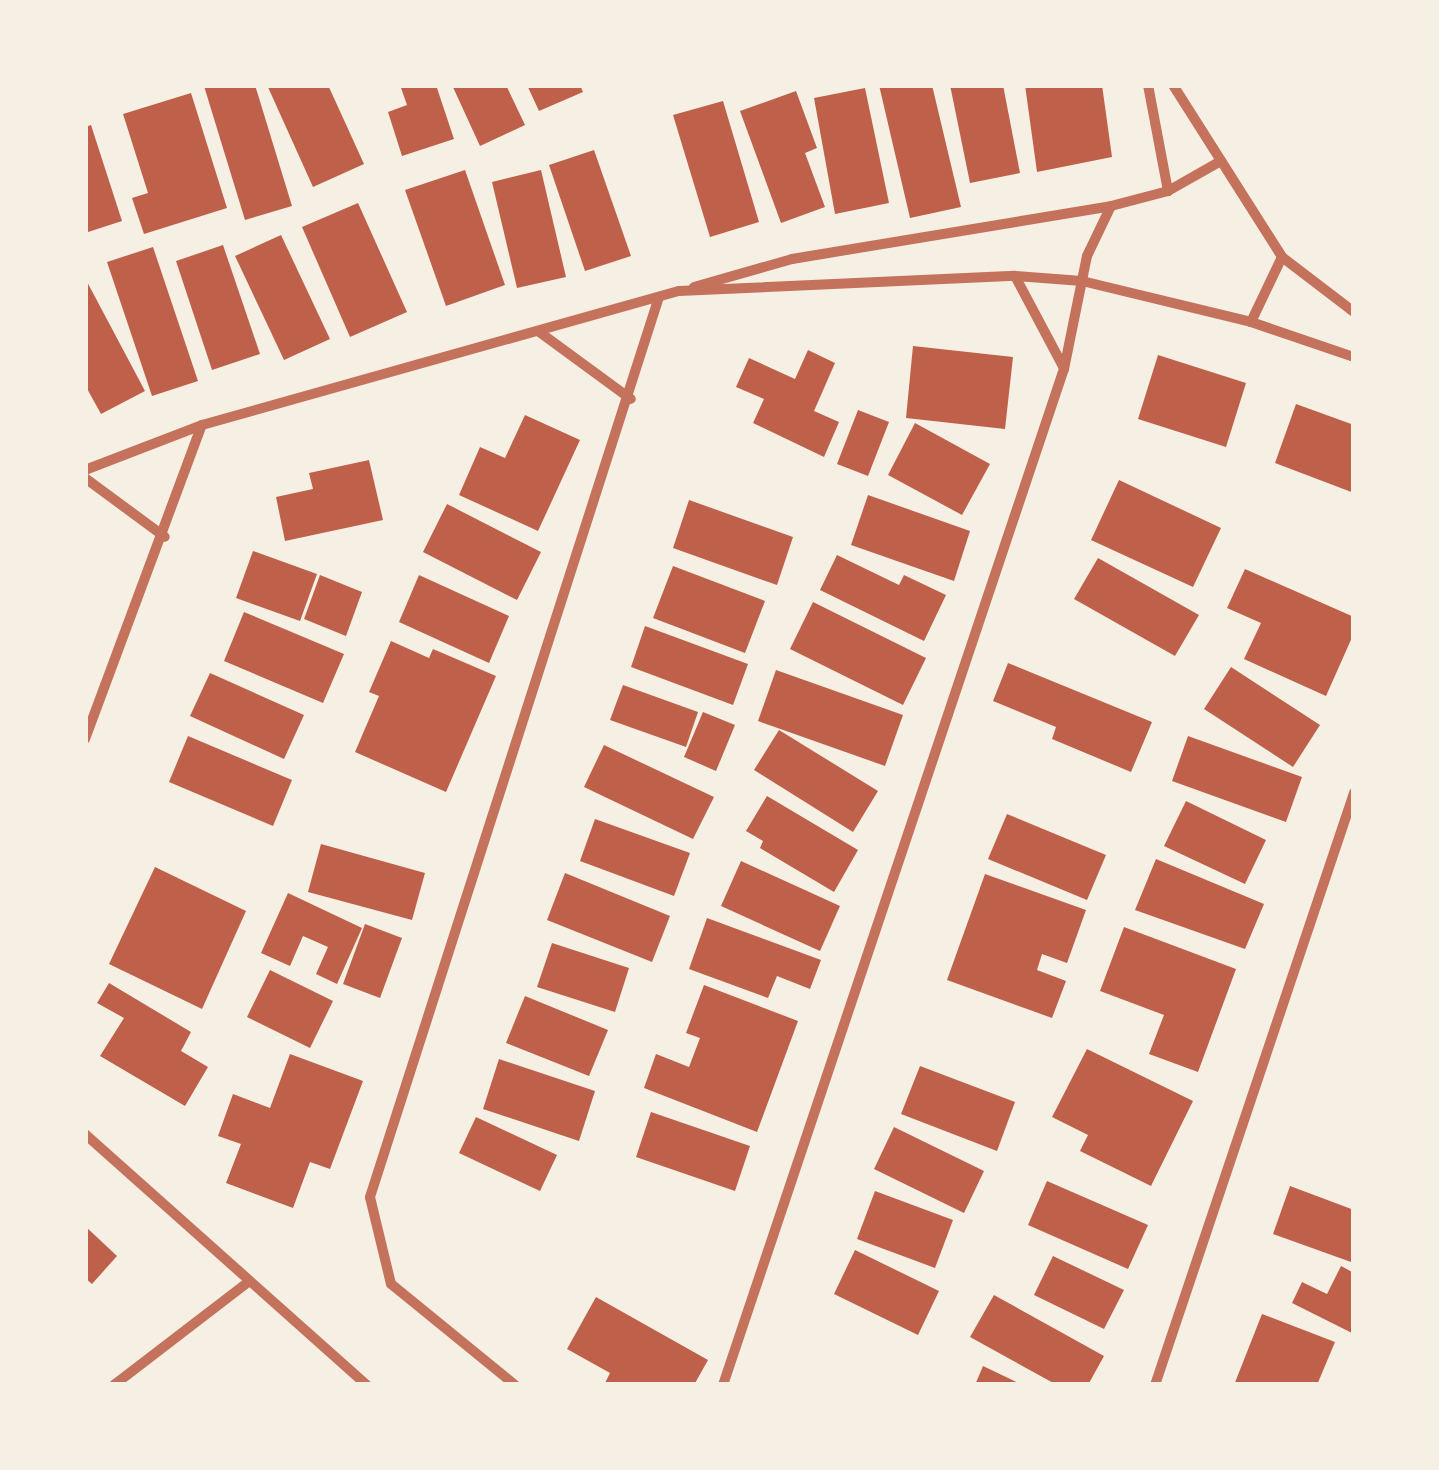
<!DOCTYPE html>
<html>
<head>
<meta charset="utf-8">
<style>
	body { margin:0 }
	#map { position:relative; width:1439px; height:1470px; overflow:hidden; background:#f6efe4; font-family:"Golos Text",sans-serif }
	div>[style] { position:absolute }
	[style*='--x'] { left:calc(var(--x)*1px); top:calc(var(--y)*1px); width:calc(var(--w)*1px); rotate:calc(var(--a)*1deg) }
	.building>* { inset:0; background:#bf614a }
	.minor>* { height:10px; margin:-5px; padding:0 5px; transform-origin:5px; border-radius:5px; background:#c5725c }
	span { translate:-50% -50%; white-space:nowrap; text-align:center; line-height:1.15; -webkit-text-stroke:10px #f6efe4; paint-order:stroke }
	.frame { position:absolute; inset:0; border:88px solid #f6efe4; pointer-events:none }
</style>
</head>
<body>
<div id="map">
	<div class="building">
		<div style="clip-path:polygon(255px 85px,292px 206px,245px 220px,204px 86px)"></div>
		<div style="clip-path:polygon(267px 85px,328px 85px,364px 164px,313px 187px)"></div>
		<div style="clip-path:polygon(400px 85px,436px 85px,454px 139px,402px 156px,388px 112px,407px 105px)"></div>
		<div style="clip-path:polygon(452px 85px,506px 85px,525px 125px,480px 146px)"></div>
		<div style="clip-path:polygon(527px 85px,580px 85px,583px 92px,539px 111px)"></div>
		<div style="clip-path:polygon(879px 85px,932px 85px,961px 207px,910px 218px)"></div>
		<div style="clip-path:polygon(950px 85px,1003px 85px,1020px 173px,970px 183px)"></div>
		<div style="clip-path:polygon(1025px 85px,1102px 85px,1112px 157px,1037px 172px)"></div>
		<div style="clip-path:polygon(865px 88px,889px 203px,835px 214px,814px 98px)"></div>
		<div style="clip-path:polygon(796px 91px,817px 148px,805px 153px,825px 207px,781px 223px,740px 111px)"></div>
		<div style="clip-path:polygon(191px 93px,227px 208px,144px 234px,132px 198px,148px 193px,123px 114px)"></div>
		<div style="clip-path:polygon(723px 101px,759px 222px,710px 237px,673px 115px)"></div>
		<div style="clip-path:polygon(91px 125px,122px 221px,85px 233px,85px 127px)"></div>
		<div style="clip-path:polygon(594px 150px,631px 256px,585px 271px,549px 165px)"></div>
		<div style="clip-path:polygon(465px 170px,505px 285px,446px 306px,405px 190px)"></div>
		<div style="clip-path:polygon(541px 170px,566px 277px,517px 288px,492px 182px)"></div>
		<div style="clip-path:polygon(358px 203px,407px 312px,350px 337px,302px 227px)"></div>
		<div style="clip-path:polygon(281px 235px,330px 339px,284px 360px,235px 256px)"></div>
		<div style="clip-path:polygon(223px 245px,260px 354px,212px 370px,176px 261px)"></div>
		<div style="clip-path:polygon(153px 247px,198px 381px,152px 396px,107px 262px)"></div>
		<div style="clip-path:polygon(85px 278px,145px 391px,101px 414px,85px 385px)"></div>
		<div style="clip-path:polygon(913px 346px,1013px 357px,1005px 429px,906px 418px)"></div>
		<div style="clip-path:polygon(808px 350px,835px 363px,814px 411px,839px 422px,824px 457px,753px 423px,764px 399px,736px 387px,749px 358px,795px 379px)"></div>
		<div style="clip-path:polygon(1158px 355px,1246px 383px,1226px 447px,1138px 419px)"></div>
		<div style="clip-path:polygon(1296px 404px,1354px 425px,1354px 493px,1275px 463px)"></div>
		<div style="clip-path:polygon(858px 410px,889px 422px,868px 476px,837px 464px)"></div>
		<div style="clip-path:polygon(525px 415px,580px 440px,538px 531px,459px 495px,480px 447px,505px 458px)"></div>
		<div style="clip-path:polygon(915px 423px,990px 464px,962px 515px,888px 475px)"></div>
		<div style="clip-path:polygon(369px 460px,383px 520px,285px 541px,276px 497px,313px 489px,309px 473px)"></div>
		<div style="clip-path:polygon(1119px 480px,1221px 528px,1193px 587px,1091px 540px)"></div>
		<div style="clip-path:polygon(868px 495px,970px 531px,954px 581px,851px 545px)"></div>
		<div style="clip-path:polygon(689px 500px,793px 537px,777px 585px,673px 548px)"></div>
		<div style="clip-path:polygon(447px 504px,541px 552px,517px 600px,423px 552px)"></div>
		<div style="clip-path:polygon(253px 551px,317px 574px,300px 621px,236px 598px)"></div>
		<div style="clip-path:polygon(837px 555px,899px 585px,904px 575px,946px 595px,924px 641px,820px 590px)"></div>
		<div style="clip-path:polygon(1098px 558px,1199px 615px,1175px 656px,1074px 599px)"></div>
		<div style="clip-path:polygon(673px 566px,765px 601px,745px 653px,653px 618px)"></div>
		<div style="clip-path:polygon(1245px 569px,1354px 617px,1354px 633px,1326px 696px,1244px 659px,1261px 623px,1227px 608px)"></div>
		<div style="clip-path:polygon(320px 575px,362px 592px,346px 636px,304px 619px)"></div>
		<div style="clip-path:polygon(419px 575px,509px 616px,489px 663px,399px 622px)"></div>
		<div style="clip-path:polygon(813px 602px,926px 658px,903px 705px,790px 649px)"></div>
		<div style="clip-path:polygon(244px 612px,344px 654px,323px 703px,224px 661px)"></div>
		<div style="clip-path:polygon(645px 626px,748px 664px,733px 705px,631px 667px)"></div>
		<div style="clip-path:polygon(391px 641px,429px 658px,433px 649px,496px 676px,446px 792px,355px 752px,379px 696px,369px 692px)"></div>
		<div style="clip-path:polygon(1008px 663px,1152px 722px,1131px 772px,1052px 739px,1056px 727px,993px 701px)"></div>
		<div style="clip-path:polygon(1231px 667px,1320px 725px,1293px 767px,1204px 709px)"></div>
		<div style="clip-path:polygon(776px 670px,903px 715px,885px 766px,758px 721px)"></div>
		<div style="clip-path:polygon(210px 673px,304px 715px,284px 759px,190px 716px)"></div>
		<div style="clip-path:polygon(623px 685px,698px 712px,686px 747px,610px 720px)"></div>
		<div style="clip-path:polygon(703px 712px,735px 725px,716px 771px,684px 757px)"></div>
		<div style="clip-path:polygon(779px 730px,878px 791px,853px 832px,754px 770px)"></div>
		<div style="clip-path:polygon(188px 736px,292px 780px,273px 826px,169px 782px)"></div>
		<div style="clip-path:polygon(1188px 736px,1302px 777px,1286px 822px,1172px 781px)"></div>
		<div style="clip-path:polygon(604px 745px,714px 797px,693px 839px,584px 787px)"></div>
		<div style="clip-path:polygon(767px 796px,858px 850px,834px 892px,760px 848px,763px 841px,746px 831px)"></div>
		<div style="clip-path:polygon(1186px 801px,1266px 840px,1245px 884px,1164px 846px)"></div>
		<div style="clip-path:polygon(1007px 814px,1106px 855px,1087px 900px,988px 859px)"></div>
		<div style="clip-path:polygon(595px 819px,690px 853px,674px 896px,580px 861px)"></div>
		<div style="clip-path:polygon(321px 844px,425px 873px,412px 920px,308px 892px)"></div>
		<div style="clip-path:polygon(1156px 859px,1264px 904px,1245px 949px,1135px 910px)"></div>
		<div style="clip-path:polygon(741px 861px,840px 906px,820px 951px,721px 906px)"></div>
		<div style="clip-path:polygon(155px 867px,246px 911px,202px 1009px,109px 964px)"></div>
		<div style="clip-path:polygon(565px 873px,670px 916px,652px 962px,547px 920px)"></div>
		<div style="clip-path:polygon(985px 874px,1086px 910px,1067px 963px,1042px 954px,1037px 970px,1066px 981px,1052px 1018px,947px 980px)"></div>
		<div style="clip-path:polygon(288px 893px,362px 928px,337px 984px,316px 974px,328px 947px,303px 936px,290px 966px,261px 953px)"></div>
		<div style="clip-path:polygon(707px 918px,821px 960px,810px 989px,777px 976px,768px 998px,689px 969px)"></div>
		<div style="clip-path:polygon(365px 924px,402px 938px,380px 998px,343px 984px)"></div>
		<div style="clip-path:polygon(1124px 927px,1236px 969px,1198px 1072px,1149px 1054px,1164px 1015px,1100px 991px)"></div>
		<div style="clip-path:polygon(552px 943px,629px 968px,615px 1012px,537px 987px)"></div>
		<div style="clip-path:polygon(270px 970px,333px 1001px,310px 1048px,247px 1017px)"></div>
		<div style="clip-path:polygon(109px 983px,191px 1032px,181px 1051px,208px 1067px,185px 1106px,100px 1056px,124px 1018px,97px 1003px)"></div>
		<div style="clip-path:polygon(704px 985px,798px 1021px,757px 1132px,644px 1088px,656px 1054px,689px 1067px,700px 1038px,686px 1033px)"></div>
		<div style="clip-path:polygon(525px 996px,608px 1030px,589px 1076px,506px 1043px)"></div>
		<div style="clip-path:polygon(1087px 1049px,1193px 1101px,1151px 1186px,1080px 1151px,1088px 1135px,1052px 1117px)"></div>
		<div style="clip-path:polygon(290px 1054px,363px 1081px,330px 1169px,310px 1162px,293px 1208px,226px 1183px,241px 1144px,218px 1136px,233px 1094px,270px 1108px)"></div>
		<div style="clip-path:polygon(499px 1059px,595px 1091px,579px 1141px,483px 1109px)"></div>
		<div style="clip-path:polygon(920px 1066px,1015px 1102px,997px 1151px,901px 1114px)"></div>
		<div style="clip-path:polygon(651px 1112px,750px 1146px,735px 1191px,636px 1157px)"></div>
		<div style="clip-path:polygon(476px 1117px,557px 1155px,540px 1191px,459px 1153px)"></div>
		<div style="clip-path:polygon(894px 1127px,984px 1171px,964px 1213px,874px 1169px)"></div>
		<div style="clip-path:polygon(1047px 1181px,1148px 1225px,1128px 1269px,1028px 1225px)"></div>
		<div style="clip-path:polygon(1290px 1186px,1354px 1210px,1351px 1262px,1273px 1234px)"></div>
		<div style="clip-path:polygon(875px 1191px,953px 1220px,935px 1268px,857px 1239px)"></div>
		<div style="clip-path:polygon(85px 1226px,117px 1256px,92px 1284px,85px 1278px)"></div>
		<div style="clip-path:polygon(855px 1250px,939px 1291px,918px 1335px,834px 1294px)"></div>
		<div style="clip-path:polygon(1053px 1256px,1124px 1290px,1104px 1329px,1034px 1295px)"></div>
		<div style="clip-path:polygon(1341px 1266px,1354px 1273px,1354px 1334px,1292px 1303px,1302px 1282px,1327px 1294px)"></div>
		<div style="clip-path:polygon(994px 1295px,1104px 1356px,1088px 1385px,1057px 1385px,970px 1337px)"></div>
		<div style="clip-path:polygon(596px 1297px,708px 1360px,694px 1385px,604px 1385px,610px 1373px,567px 1349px)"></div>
		<div style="clip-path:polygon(1262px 1314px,1335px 1342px,1317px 1385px,1234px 1385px)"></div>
		<div style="clip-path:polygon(983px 1366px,1023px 1385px,975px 1385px)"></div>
	</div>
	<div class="minor">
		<div style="--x:1148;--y:85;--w:108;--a:79.3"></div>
		<div style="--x:1173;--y:85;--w:204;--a:57.6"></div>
		<div style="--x:1282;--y:257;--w:91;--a:37.4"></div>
		<div style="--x:1015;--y:276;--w:104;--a:62"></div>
		<div style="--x:694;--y:287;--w:102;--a:-15.9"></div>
		<div style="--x:792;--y:259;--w:323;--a:-9.4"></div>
		<div style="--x:1111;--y:206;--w:59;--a:-14.7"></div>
		<div style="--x:1168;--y:191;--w:61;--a:-29.5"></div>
		<div style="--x:1251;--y:322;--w:72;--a:-64.5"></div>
		<div style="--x:538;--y:331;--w:115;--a:36.2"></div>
		<div style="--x:85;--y:470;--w:125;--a:-21"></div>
		<div style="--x:202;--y:425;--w:495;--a:-15.7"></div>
		<div style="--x:679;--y:291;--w:336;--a:-2.6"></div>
		<div style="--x:1015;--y:276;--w:67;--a:4.3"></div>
		<div style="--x:1082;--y:281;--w:174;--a:13.6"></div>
		<div style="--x:1251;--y:322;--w:109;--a:18.8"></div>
		<div style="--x:85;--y:478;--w:99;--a:36.4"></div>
		<div style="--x:85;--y:739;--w:335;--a:-69.6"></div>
		<div style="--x:85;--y:1134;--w:378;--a:41.7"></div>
		<div style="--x:114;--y:1385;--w:169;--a:-37.5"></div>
		<div style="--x:515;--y:1385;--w:160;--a:-140.8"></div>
		<div style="--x:391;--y:1284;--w:89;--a:-103.6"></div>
		<div style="--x:370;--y:1197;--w:945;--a:-72.2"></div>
		<div style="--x:723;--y:1385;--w:1072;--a:-71.45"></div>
		<div style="--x:1064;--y:369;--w:115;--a:-78.5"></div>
		<div style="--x:1087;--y:256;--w:55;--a:-64.4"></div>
		<div style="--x:1155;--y:1385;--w:625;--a:-71.42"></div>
	</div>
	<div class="frame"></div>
</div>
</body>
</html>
